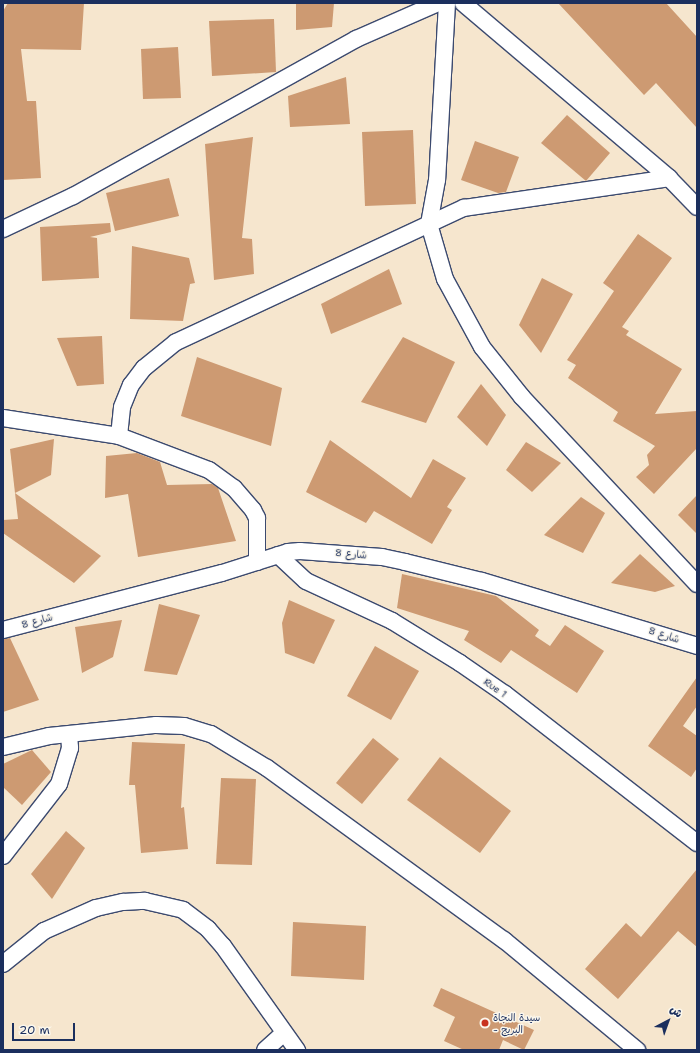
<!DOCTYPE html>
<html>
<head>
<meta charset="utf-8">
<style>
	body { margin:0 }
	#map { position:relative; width:700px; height:1053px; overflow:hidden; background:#f6e6ce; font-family:"Shantell Sans","Playpen Sans Arabic",sans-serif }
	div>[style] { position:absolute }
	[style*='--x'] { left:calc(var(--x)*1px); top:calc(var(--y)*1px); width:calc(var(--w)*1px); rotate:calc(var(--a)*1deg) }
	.building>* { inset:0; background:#cd9a72 }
	.roads { filter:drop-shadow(1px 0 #3c4a6f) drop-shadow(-1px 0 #3c4a6f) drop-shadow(0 1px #3c4a6f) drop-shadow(0 -1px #3c4a6f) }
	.street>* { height:16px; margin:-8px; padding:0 8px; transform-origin:8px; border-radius:8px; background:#fff }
	.dots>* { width:11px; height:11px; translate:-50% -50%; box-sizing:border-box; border:2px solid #fbf7ec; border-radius:50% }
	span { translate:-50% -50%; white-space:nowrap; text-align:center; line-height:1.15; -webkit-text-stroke:3px #fbf7ec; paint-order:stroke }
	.street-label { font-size:10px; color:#1b2f5e }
	.poi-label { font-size:10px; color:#1b2f5e }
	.left { translate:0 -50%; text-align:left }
	.frame { position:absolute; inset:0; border:4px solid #1b2f5e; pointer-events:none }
	.north { position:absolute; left:648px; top:1001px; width:40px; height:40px; -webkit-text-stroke:3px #fbf7ec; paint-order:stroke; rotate:41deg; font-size:11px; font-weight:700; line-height:16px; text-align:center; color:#1b2f5e }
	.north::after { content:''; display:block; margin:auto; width:14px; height:18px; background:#1b2f5e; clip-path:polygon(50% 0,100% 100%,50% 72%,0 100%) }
	.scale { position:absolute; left:12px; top:1023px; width:63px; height:18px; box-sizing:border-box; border:2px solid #1b2f5e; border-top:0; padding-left:5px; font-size:12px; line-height:14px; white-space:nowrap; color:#1b2f5e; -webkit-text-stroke:3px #fbf7ec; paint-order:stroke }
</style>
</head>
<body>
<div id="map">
	<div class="building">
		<div style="clip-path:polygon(8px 3px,84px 3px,81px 50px,21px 49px,27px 101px,36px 101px,41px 178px,3px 180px,3px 11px)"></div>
		<div style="clip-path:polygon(296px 3px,334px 3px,332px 27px,296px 30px)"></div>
		<div style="clip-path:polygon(558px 3px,666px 3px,697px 37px,697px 128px,656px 83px,644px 95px)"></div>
		<div style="clip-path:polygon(274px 19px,276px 72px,212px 76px,209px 21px)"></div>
		<div style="clip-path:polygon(178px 47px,181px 98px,143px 99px,141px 49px)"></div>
		<div style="clip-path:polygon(346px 77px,350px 124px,290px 127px,288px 96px)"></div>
		<div style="clip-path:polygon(567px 115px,610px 153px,586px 181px,541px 143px)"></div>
		<div style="clip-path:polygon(413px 130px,416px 204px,365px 206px,362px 132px)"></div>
		<div style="clip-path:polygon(253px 137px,242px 238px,252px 239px,254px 274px,214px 280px,205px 144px)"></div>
		<div style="clip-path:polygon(475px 141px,519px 157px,506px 192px,498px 193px,461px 180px)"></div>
		<div style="clip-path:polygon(169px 178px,179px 216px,115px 231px,106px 193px)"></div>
		<div style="clip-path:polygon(110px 223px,111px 232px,90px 237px,97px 238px,99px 278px,42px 281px,40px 227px)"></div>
		<div style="clip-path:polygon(638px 234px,672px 258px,622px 327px,629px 331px,626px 335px,682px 369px,655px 414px,697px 411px,697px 448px,654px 494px,636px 477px,649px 465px,647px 455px,655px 446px,613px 421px,618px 412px,568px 378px,576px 365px,567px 360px,614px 291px,603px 283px)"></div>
		<div style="clip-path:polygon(132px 246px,189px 258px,195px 283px,190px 284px,183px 321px,130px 319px)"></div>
		<div style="clip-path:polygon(389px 269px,402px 304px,331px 334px,321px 304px)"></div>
		<div style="clip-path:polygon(542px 278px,573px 294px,541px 353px,519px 325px)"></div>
		<div style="clip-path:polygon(102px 336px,104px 384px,77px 386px,57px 338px)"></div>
		<div style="clip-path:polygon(403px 337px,455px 362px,426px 423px,361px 402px)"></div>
		<div style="clip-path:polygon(197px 357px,282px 388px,271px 446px,181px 416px)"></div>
		<div style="clip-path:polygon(481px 384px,506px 415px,487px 446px,457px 417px)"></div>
		<div style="clip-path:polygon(54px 439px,51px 475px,15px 493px,10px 449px)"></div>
		<div style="clip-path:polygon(330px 440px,411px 498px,433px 459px,466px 478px,447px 507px,452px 510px,432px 544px,374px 511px,366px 523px,306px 492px)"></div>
		<div style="clip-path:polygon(526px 442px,561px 463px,532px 492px,506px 470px)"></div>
		<div style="clip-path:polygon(137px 453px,160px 462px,167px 485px,212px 484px,218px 488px,236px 541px,138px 557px,128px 494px,105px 498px,106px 456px)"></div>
		<div style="clip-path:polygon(15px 493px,101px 556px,74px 583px,3px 533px,3px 520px,18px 519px)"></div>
		<div style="clip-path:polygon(697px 495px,697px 534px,678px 515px)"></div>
		<div style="clip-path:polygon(581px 497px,605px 513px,583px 553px,544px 535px)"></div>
		<div style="clip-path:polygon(640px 554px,675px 586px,655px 592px,611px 583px)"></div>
		<div style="clip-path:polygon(402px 574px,496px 596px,539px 630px,535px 636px,550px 646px,565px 625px,604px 651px,577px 693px,511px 650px,501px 663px,464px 640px,469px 631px,397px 608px)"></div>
		<div style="clip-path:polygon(289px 600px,335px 620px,314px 664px,285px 653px,282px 623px)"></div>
		<div style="clip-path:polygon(159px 604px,200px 615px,177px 675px,144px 671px)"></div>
		<div style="clip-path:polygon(122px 620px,113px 657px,82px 673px,75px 627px)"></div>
		<div style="clip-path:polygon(10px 638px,39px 700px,3px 712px,3px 639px)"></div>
		<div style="clip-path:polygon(375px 646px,419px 671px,391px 720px,347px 696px)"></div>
		<div style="clip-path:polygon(697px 677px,697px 706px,683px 726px,697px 736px,697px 768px,691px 777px,648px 746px)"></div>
		<div style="clip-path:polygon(373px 738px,399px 759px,362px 804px,336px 783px)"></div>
		<div style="clip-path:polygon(132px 742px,185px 744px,181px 808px,184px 807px,188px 849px,141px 853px,135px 785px,129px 785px)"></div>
		<div style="clip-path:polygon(32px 750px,51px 772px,22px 805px,3px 787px,3px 764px)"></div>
		<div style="clip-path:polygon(440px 757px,511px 811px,480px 853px,407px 800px)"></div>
		<div style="clip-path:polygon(221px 778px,256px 779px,252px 865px,216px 864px)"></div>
		<div style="clip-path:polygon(66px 831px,85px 848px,52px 899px,31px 874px)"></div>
		<div style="clip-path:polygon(697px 869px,697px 947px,678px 931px,618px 999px,585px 969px,626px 923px,641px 937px)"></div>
		<div style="clip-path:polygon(293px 922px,366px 926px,364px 980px,291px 976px)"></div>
		<div style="clip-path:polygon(441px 988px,534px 1030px,524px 1050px,503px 1040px,499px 1050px,464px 1050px,444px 1041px,455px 1017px,433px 1006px)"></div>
	</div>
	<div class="roads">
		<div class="street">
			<div style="--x:447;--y:3;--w:177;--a:93.2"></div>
			<div style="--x:437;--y:180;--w:45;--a:100.3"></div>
			<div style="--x:429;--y:224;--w:57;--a:73.8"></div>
			<div style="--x:445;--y:279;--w:77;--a:61.4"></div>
			<div style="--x:482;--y:347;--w:64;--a:51.3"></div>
			<div style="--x:522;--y:397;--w:256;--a:46.9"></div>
			<div style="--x:463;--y:3;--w:270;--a:40.3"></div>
			<div style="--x:669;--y:178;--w:40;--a:46"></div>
			<div style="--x:3;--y:229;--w:77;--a:-25.2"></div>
			<div style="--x:73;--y:196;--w:324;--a:-29"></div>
			<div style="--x:356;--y:39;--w:90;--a:-23.7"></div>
			<div style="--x:3;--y:418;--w:117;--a:8.8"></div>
			<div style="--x:119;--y:436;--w:96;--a:20.7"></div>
			<div style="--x:209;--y:470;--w:31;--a:36"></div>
			<div style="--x:234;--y:488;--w:29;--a:49"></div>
			<div style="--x:253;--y:510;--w:9;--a:63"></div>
			<div style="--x:257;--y:518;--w:44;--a:90"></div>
			<div style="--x:119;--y:436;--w:29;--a:-84"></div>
			<div style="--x:122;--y:407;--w:24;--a:-68"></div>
			<div style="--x:131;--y:385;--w:21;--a:-53"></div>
			<div style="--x:144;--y:368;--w:41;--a:-39.1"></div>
			<div style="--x:176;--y:342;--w:318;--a:-25"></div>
			<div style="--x:464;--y:208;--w:207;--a:-8.3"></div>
			<div style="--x:278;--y:555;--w:38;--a:43"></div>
			<div style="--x:306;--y:581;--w:95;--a:24.9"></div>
			<div style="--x:392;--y:621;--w:80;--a:31.7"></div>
			<div style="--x:460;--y:663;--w:55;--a:34.6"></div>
			<div style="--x:505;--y:694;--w:243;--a:37.8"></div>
			<div style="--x:3;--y:630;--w:226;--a:-14.6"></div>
			<div style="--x:222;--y:573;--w:69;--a:-17.7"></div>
			<div style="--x:288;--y:552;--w:12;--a:-5"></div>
			<div style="--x:300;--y:551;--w:82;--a:4.2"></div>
			<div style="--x:382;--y:557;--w:24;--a:12"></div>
			<div style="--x:405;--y:562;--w:79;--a:13.9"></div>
			<div style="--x:482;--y:581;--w:225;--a:16.8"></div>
			<div style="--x:3;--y:747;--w:47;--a:-13.4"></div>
			<div style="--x:49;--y:736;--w:108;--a:-5.9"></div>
			<div style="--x:156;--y:725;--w:28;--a:2"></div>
			<div style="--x:184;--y:726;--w:28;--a:17"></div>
			<div style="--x:211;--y:734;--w:66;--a:31.3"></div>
			<div style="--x:267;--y:768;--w:293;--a:36"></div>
			<div style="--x:504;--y:940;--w:173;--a:39.6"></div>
			<div style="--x:3;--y:856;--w:91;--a:-52.1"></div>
			<div style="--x:59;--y:784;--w:38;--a:-73"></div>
			<div style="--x:70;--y:748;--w:13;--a:-94"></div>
			<div style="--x:3;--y:964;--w:53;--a:-38.8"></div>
			<div style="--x:44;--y:931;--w:57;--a:-23.9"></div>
			<div style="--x:96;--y:908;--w:28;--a:-13"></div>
			<div style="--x:123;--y:902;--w:22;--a:-3"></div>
			<div style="--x:145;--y:901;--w:39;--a:13"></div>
			<div style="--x:183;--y:910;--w:31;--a:37"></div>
			<div style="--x:208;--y:929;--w:23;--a:49"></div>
			<div style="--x:223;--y:946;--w:128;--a:54.6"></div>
			<div style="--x:265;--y:1050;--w:25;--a:-42"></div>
		</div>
	</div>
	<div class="dots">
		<div style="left:485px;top:1023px;background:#c8321e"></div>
	</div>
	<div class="street-label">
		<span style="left:351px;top:554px;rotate:5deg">شارع 8</span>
		<span style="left:37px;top:621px;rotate:-15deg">شارع 8</span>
		<span style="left:664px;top:635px;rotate:18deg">شارع 8</span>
		<span style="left:495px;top:688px;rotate:35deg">Rue 1</span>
	</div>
	<div class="poi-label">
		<span class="left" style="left:493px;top:1023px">سيدة النجاة<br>- البريج</span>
	</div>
	<div class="frame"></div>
	<div class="north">ش</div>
	<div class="scale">20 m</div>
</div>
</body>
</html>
